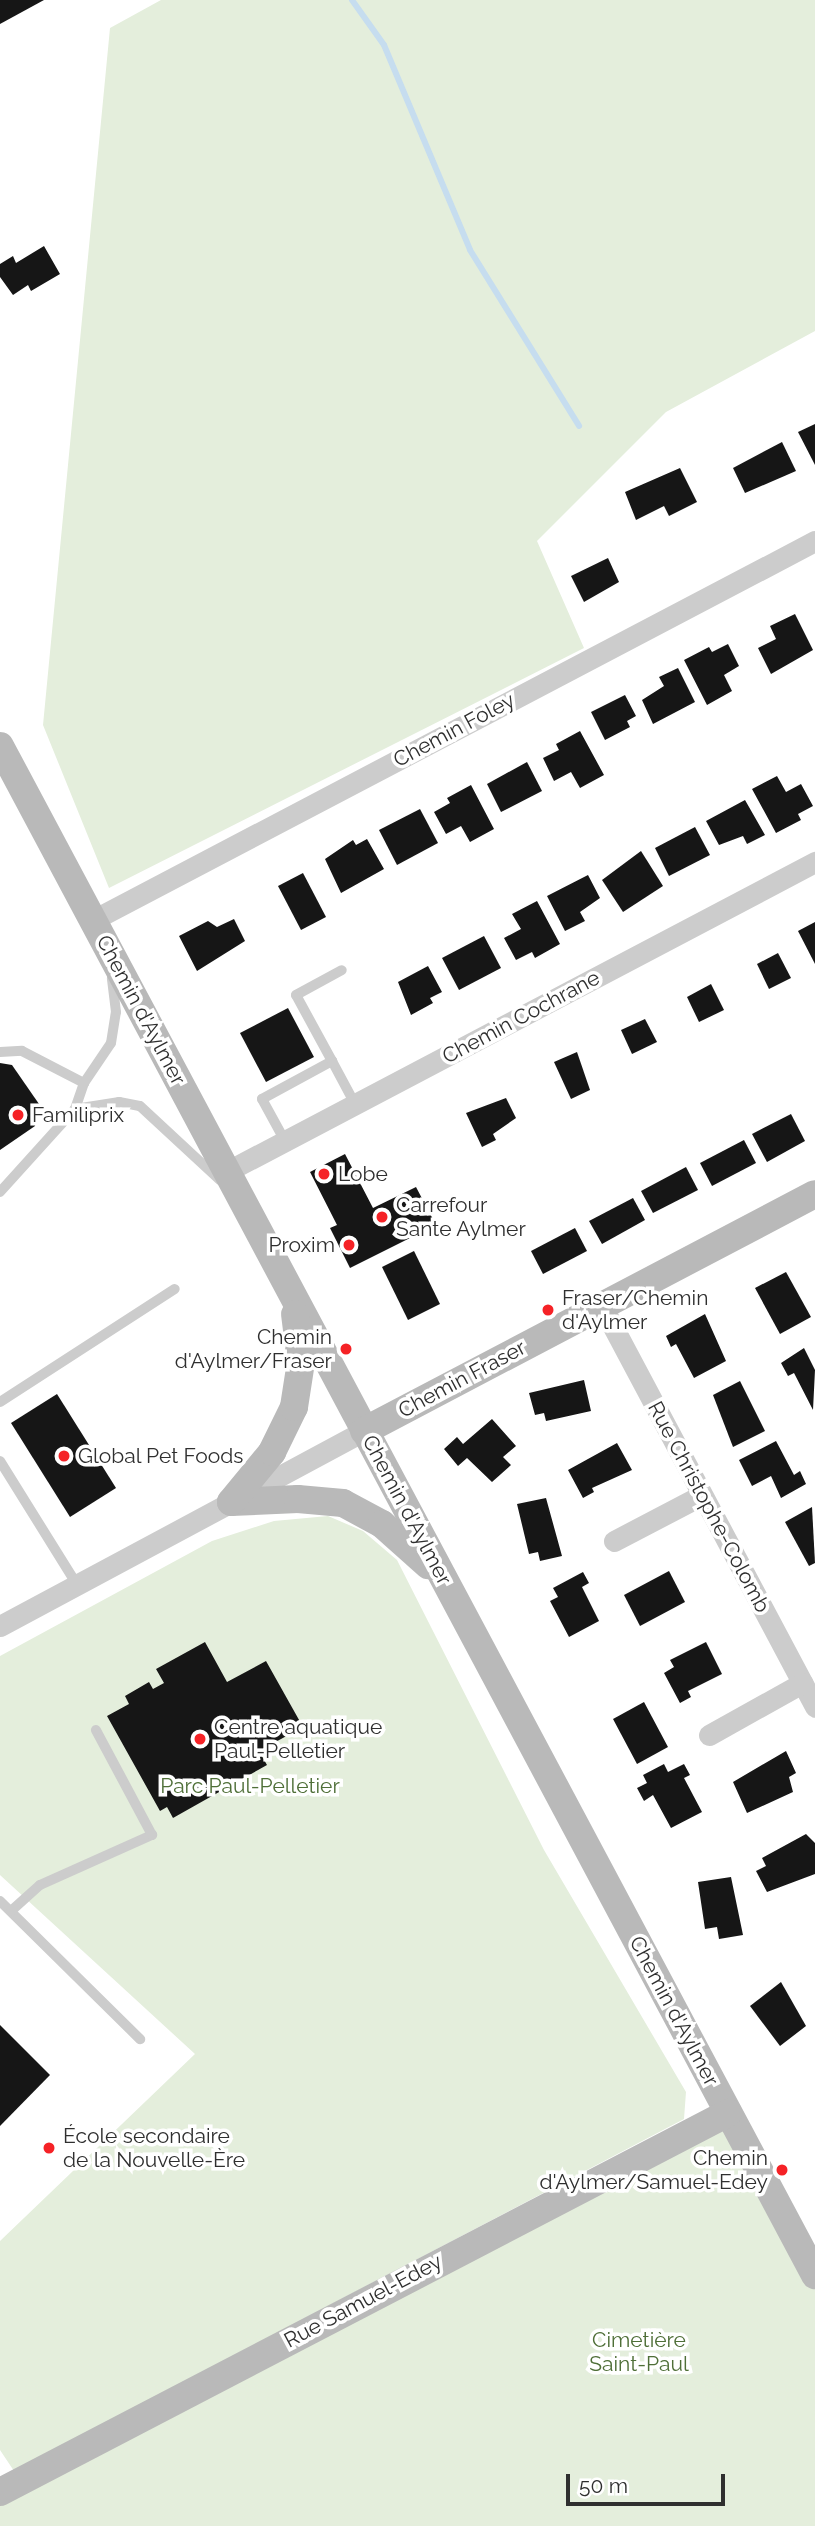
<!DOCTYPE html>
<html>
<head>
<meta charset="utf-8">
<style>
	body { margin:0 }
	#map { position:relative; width:815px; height:2526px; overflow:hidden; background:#fff; font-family:Raleway,sans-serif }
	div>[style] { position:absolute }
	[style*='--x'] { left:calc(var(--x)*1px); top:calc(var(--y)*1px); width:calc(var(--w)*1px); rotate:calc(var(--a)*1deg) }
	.green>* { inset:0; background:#e4eedc }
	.stream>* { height:6px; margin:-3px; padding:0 3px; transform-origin:3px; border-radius:3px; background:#c6ddef }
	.building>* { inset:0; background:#161616 }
	.lane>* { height:10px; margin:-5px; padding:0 5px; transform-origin:5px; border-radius:5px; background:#ccc }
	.street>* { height:21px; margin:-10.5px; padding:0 10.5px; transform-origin:10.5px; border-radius:10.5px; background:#ccc }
	.secondary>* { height:28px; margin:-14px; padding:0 14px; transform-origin:14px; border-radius:14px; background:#b9b9b9 }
	.dots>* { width:19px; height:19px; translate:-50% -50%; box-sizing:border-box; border:4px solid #fff; border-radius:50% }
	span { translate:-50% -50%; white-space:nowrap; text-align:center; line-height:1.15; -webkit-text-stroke:7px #fff; paint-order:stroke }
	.street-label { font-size:21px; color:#2f2f2f }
	.poi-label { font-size:21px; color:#2f2f2f }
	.left { translate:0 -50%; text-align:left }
	.right { translate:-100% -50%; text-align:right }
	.park-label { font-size:21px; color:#4f6f38 }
	.scale { position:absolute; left:566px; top:2474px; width:159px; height:32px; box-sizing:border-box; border:4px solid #2f2f2f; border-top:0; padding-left:9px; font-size:21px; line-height:24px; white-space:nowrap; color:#2f2f2f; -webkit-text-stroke:5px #fff; paint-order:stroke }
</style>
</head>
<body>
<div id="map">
	<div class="green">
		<div style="clip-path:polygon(161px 0,815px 0,815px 331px,666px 412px,537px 541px,584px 648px,109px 888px,43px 725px,110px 28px)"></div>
		<div style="clip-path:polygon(328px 1516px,363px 1531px,397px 1560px,544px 1850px,686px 2092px,684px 2119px,14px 2471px,0 2450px,0 2241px,195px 2054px,0 1875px,0 1656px,212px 1541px,274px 1521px)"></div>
		<div style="clip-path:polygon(728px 2113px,815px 2275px,815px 2526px,0 2526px,0 2492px)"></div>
	</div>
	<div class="stream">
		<div style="--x:352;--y:0;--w:55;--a:54.6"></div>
		<div style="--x:384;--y:45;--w:222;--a:67.2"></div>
		<div style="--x:470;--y:250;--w:207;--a:58.2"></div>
	</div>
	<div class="building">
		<div style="clip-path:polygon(0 0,44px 0,0 24px)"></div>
		<div style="clip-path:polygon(44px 246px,60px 274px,31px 291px,28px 285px,13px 295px,0 277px,0 264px,13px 256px,16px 263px)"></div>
		<div style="clip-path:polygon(815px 424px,815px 465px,798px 432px)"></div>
		<div style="clip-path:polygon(782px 442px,796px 471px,745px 493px,733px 468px)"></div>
		<div style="clip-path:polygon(680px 468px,697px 502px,669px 516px,664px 506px,636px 520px,625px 492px)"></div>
		<div style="clip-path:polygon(608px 558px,619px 582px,584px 602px,571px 576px)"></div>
		<div style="clip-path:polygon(795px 614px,813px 650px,771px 674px,758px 648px,776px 639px,770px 626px)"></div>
		<div style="clip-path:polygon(728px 644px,739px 666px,724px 675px,732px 691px,707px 705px,684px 660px,709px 647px,712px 652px)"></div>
		<div style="clip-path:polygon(678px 668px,695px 702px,653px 724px,642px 700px,664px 686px,659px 677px)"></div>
		<div style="clip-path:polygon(625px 695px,636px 716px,627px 721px,630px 727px,605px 740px,591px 712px)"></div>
		<div style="clip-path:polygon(580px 731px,604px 775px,580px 788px,571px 772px,554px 781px,543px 758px,559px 750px,556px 744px)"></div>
		<div style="clip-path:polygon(527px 762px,542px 791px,501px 812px,487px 784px)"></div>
		<div style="clip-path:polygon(777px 776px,786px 792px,801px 784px,813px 806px,798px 814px,801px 820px,776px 833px,752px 789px)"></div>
		<div style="clip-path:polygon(471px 785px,494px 829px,470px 842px,461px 826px,446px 834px,434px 812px,450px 803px,447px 798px)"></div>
		<div style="clip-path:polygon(745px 800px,765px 835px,747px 844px,743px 836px,719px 845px,706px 821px)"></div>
		<div style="clip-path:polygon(420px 809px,438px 843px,397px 865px,379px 830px)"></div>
		<div style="clip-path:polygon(695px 827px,710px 855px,669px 876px,655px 848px)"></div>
		<div style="clip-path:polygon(367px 839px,384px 869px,341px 893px,325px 859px,353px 840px,356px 845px)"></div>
		<div style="clip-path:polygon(641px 851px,663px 886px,623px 912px,602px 880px)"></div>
		<div style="clip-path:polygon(303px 873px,326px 917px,301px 930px,278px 886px)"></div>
		<div style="clip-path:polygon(588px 875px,600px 898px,580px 912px,585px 921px,565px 931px,547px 896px)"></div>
		<div style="clip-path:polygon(537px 901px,560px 944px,535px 958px,532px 952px,516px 960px,504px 938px,521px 929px,512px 914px)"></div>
		<div style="clip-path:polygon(234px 919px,245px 941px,197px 971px,179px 936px,208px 921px,217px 927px)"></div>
		<div style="clip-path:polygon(815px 922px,815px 964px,798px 931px)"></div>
		<div style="clip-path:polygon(484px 936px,501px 968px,459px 990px,442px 958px)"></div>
		<div style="clip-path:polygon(778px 953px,791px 978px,769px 989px,757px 964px)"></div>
		<div style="clip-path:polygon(428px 966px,442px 992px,430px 998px,433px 1003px,411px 1015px,398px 982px)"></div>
		<div style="clip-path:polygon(711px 984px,724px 1010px,699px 1022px,687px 997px)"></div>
		<div style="clip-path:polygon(288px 1008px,314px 1057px,266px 1082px,240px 1033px)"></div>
		<div style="clip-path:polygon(645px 1019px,657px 1042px,632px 1054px,621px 1030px)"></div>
		<div style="clip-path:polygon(577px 1052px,590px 1090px,571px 1099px,554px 1062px)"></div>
		<div style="clip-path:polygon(0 1063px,12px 1065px,39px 1104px,35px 1126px,0 1150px)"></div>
		<div style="clip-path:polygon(506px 1098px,516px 1118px,493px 1134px,496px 1140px,482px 1147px,466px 1113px)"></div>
		<div style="clip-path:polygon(791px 1114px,805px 1141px,767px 1162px,752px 1134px)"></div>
		<div style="clip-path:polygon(744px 1140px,756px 1163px,712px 1186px,700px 1163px)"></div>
		<div style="clip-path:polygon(345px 1154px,373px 1208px,416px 1187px,436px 1225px,350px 1268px,330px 1228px,337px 1225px,310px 1172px)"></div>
		<div style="clip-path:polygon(686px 1167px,698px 1190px,653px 1213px,641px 1191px)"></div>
		<div style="clip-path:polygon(633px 1198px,645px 1220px,602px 1244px,589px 1221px)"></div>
		<div style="clip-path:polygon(575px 1228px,587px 1251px,543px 1274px,531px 1251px)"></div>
		<div style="clip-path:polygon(414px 1251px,440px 1304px,408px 1320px,382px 1267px)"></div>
		<div style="clip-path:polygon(786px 1272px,811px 1317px,780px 1334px,755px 1288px)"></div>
		<div style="clip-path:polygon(705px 1314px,726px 1361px,694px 1378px,676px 1344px,671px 1347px,666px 1336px)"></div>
		<div style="clip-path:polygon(804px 1348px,815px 1370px,813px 1410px,794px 1373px,788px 1376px,781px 1363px)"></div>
		<div style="clip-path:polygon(584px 1380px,591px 1411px,546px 1421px,544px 1413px,535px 1415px,529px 1393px)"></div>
		<div style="clip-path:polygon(740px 1381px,765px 1431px,733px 1447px,713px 1395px)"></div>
		<div style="clip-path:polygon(57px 1394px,116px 1488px,70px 1517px,11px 1423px)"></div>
		<div style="clip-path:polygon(492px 1419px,516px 1446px,503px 1457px,511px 1465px,492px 1482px,467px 1458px,458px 1466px,444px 1449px,457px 1437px,463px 1444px)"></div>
		<div style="clip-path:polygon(776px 1441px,794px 1475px,800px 1471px,806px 1484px,781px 1498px,771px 1476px,752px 1486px,739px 1460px)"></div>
		<div style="clip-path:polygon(617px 1443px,632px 1470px,592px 1488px,594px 1492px,583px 1498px,568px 1470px)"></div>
		<div style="clip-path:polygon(546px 1498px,562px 1556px,540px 1561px,538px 1552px,529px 1554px,517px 1504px)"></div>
		<div style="clip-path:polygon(812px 1507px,815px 1563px,809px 1566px,785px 1522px)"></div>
		<div style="clip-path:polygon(669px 1571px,685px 1602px,640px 1626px,624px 1595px)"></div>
		<div style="clip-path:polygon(583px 1572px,589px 1583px,582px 1587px,599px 1621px,569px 1637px,550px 1601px,558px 1597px,553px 1588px)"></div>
		<div style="clip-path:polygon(205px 1642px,227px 1682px,266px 1661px,303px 1727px,259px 1751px,267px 1765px,173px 1818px,167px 1807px,160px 1811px,107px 1716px,129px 1704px,125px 1696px,149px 1682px,153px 1689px,164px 1683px,156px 1669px)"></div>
		<div style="clip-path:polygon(706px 1642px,722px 1674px,688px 1691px,691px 1697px,680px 1703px,664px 1673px,674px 1667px,670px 1660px)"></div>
		<div style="clip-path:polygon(644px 1702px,668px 1747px,637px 1764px,613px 1719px)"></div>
		<div style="clip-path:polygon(786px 1751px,796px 1773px,789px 1777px,793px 1792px,747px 1813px,733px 1782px)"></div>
		<div style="clip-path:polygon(664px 1764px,668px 1772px,684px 1764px,690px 1775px,684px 1778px,702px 1812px,671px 1828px,653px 1795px,644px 1801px,637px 1788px,647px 1783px,643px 1775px)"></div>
		<div style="clip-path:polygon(806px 1834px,815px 1843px,815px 1874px,767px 1892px,756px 1871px,766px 1866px,762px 1858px)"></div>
		<div style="clip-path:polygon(731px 1877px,743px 1935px,719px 1939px,717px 1927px,705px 1929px,698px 1882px)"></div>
		<div style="clip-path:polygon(781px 1982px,806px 2026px,780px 2046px,750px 2006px)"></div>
		<div style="clip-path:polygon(0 2025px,50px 2075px,0 2126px)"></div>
	</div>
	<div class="lane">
		<div style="--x:0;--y:1052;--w:22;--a:-3"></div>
		<div style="--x:22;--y:1051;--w:70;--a:27.3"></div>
		<div style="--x:332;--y:1061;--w:49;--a:61.9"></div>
		<div style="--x:75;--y:1109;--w:45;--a:-9"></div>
		<div style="--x:119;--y:1102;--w:21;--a:11"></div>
		<div style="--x:140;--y:1106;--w:109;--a:42.8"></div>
		<div style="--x:285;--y:1141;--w:48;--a:-118.7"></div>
		<div style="--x:262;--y:1099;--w:80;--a:-28.5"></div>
		<div style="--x:332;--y:1061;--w:75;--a:-118.6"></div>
		<div style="--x:296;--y:995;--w:52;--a:-28.5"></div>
		<div style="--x:0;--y:1192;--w:112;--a:-47.9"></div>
		<div style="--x:75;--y:1109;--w:28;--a:-71"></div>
		<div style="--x:84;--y:1083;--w:48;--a:-56"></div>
		<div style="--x:111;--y:1043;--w:31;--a:-81"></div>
		<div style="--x:116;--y:1012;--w:34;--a:-97"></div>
		<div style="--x:0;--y:1402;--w:208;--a:-32.9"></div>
		<div style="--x:0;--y:1461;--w:144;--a:58.1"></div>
		<div style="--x:0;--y:1901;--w:197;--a:44.6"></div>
		<div style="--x:11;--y:1911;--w:39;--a:-42"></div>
		<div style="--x:40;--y:1885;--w:123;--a:-24.1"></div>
		<div style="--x:152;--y:1835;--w:119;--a:-118.1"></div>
	</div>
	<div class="street">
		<div style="--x:93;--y:920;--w:815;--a:-27.7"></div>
		<div style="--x:226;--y:1172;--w:666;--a:-27.76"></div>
		<div style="--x:602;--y:1306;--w:454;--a:62"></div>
		<div style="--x:614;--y:1541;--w:99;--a:-27.6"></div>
		<div style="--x:0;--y:1626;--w:413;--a:-28.2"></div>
		<div style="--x:709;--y:1735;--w:107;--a:-29.2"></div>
	</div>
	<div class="secondary">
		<div style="--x:0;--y:746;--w:1733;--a:61.94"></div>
		<div style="--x:364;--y:1431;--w:509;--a:-27.72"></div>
		<div style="--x:231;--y:1502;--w:67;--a:-2.6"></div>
		<div style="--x:298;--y:1499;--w:45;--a:5.1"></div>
		<div style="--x:343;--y:1503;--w:44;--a:28.3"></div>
		<div style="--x:382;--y:1524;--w:62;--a:41.7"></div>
		<div style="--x:231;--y:1502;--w:65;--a:-50.6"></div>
		<div style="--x:272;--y:1452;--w:50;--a:-63.9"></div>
		<div style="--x:294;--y:1407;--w:46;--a:-81.2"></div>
		<div style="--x:301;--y:1362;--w:48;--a:-97.1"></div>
		<div style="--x:0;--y:2492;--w:821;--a:-27.5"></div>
	</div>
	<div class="dots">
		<div style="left:18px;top:1115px;background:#f52226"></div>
		<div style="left:324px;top:1174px;background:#f52226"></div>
		<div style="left:382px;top:1217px;background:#f52226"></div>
		<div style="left:349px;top:1245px;background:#f52226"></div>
		<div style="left:548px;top:1310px;background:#f52226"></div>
		<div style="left:346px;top:1349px;background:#f52226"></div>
		<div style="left:64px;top:1456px;background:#f52226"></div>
		<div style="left:200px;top:1739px;background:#f52226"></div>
		<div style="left:49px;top:2148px;background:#f52226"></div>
		<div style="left:782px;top:2170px;background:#f52226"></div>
	</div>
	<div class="street-label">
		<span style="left:454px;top:730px;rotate:-28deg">Chemin Foley</span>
		<span style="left:141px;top:1010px;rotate:62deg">Chemin d'Aylmer</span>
		<span style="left:521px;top:1017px;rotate:-28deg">Chemin Cochrane</span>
		<span style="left:462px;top:1379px;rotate:-28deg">Chemin Fraser</span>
		<span style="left:709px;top:1507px;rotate:62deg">Rue Christophe-Colomb</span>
		<span style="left:407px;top:1510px;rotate:62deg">Chemin d'Aylmer</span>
		<span style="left:674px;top:2011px;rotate:62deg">Chemin d'Aylmer</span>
		<span style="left:363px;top:2301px;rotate:-28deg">Rue Samuel-Edey</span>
	</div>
	<div class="poi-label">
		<span class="left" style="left:32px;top:1115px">Familiprix</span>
		<span class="left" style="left:338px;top:1174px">Lobe</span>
		<span class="left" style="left:396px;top:1217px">Carrefour<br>Sante Aylmer</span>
		<span class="right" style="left:335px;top:1245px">Proxim</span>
		<span class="left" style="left:562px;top:1310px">Fraser/Chemin<br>d'Aylmer</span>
		<span class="right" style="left:332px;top:1349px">Chemin<br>d'Aylmer/Fraser</span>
		<span class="left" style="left:78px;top:1456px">Global Pet Foods</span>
		<span class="left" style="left:214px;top:1739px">Centre aquatique<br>Paul-Pelletier</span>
		<span class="left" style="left:63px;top:2148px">École secondaire<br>de la Nouvelle-Ère</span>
		<span class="right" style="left:768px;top:2170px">Chemin<br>d'Aylmer/Samuel-Edey</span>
	</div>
	<div class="park-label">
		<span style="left:250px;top:1786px">Parc Paul-Pelletier</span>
		<span style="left:639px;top:2352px">Cimetière<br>Saint-Paul</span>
	</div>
	<div class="scale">50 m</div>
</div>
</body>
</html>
